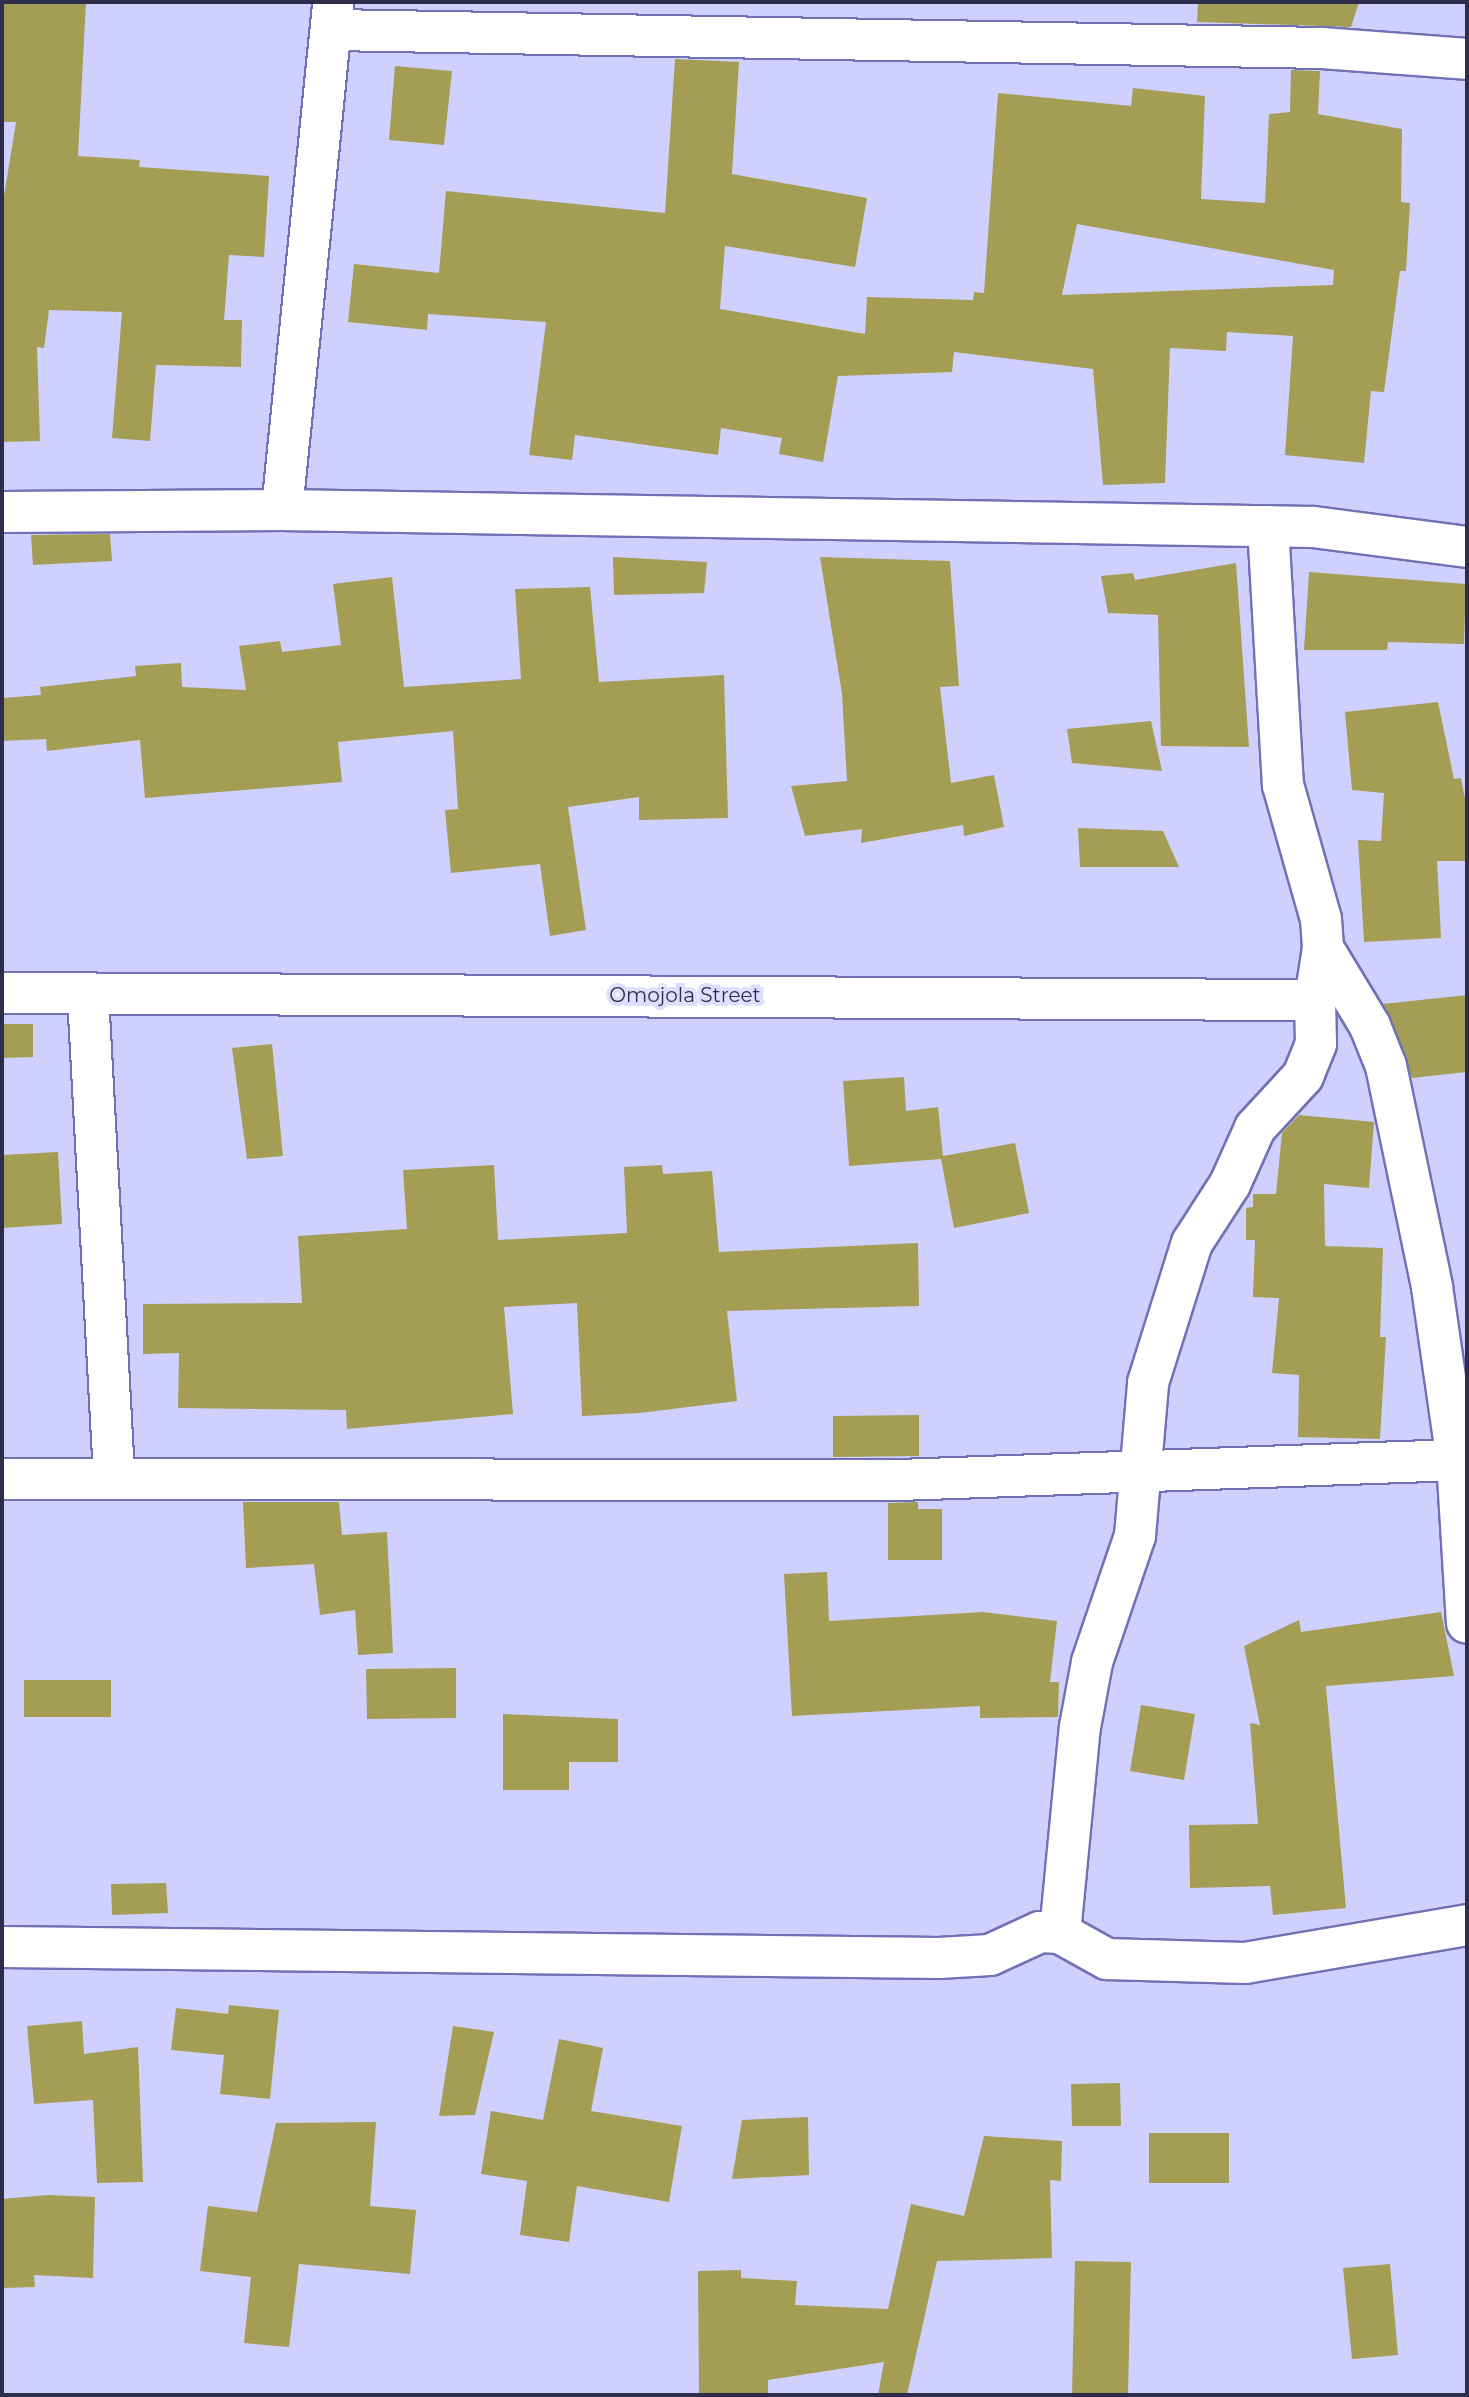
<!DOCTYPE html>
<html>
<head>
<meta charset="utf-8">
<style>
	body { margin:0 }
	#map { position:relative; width:1469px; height:2397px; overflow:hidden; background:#cfd0fe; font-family:Montserrat,sans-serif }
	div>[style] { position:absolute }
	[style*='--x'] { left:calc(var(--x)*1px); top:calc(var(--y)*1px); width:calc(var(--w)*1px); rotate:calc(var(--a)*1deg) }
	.building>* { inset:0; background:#a49d54 }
	.roads { filter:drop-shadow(2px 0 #7271b5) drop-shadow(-2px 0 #7271b5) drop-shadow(0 2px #7271b5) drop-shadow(0 -2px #7271b5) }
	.minor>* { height:40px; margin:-20px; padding:0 20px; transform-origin:20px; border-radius:20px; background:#fff }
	span { translate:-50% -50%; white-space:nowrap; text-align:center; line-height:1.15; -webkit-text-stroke:8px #dedffe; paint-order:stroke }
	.street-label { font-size:20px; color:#2e2e4c }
	.frame { position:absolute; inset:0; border:4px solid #2e2e4c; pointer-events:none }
</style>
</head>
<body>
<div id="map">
	<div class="building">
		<div style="clip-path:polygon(2px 2px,86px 2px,78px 156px,140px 160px,139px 167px,269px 176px,264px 257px,229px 255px,224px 320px,242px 320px,241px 367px,156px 365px,150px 441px,112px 438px,122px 312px,49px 310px,44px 348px,37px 347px,40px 441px,2px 442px,2px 208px,16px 122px,2px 122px)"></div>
		<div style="clip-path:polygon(1198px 2px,1359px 2px,1351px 27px,1197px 22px)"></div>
		<div style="clip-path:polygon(evenodd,675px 59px,739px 62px,732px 174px,867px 198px,855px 267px,725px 246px,720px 309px,865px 334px,867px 297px,973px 300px,974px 292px,984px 293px,998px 93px,1131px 106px,1133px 88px,1205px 96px,1201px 199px,1265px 203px,1269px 114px,1290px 112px,1291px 70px,1320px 71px,1318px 114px,1402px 129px,1401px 202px,1410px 203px,1406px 271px,1400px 271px,1384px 392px,1371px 391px,1364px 463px,1285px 455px,1293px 336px,1227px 332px,1226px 351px,1170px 348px,1165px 483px,1103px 485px,1093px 369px,954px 352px,952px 372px,838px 376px,823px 462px,779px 454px,782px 438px,721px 428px,718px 455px,575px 435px,572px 460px,529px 455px,546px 322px,428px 314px,427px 330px,348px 322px,354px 264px,439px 273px,446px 191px,665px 213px,675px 59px,1077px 224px,1334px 270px,1333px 285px,1062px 295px,1077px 224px)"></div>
		<div style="clip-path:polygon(395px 66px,452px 71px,444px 145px,389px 140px)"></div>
		<div style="clip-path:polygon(110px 534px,112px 561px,33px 565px,31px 535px)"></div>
		<div style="clip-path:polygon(613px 557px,707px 562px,704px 593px,614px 595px)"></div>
		<div style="clip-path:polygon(820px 557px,950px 561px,959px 686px,940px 687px,951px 783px,994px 775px,1004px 827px,964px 836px,963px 825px,861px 843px,862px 829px,805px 836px,791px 786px,847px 781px,842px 694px)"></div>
		<div style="clip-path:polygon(1236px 563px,1249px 747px,1161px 746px,1158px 615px,1108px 613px,1101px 576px,1133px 573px,1135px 580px)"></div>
		<div style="clip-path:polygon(1309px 572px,1466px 584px,1464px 644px,1388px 642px,1387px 650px,1304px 650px)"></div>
		<div style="clip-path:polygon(392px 577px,404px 687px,521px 679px,515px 589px,590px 587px,599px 682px,724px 675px,728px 818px,639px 820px,639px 797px,568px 807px,586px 930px,550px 936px,540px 864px,451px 873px,445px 810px,458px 809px,453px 731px,338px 742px,342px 782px,145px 798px,140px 740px,47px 751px,46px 739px,2px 741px,2px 698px,41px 695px,40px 687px,136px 676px,135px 666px,181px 663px,182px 687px,246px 690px,239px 646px,280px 641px,282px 652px,341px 645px,333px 584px)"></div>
		<div style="clip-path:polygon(1438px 702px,1454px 779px,1461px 778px,1467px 809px,1467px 861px,1437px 861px,1441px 938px,1364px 942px,1358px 840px,1381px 841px,1384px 793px,1352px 790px,1345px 712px)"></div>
		<div style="clip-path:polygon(1151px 721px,1162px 771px,1072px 763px,1067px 729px)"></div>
		<div style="clip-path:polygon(1078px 828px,1163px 831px,1179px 867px,1080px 867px)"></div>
		<div style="clip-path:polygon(1467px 995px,1467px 1072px,1412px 1078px,1383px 1004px)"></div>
		<div style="clip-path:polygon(2px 1024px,33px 1024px,33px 1057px,2px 1058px)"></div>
		<div style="clip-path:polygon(272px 1044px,283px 1156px,247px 1159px,232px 1048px)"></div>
		<div style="clip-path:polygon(904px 1077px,906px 1111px,938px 1107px,943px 1156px,1015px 1143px,1029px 1213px,954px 1228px,941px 1159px,849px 1166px,843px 1081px)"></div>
		<div style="clip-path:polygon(1299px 1115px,1374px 1122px,1369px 1188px,1324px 1184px,1325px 1246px,1383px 1248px,1380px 1337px,1386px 1337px,1380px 1439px,1298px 1437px,1299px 1375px,1272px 1373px,1279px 1298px,1253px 1297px,1255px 1240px,1246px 1240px,1246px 1208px,1253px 1207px,1253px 1194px,1276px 1194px,1282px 1133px)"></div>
		<div style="clip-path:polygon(58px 1152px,62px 1224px,2px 1228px,2px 1155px)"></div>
		<div style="clip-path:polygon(494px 1165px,498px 1240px,627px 1233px,624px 1167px,662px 1165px,663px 1174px,712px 1171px,719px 1252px,918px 1243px,919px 1306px,727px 1311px,737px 1401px,640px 1413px,582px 1416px,577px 1303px,504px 1307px,513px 1414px,347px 1429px,346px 1410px,178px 1408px,179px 1353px,143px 1354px,143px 1304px,302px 1303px,298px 1236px,407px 1229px,403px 1170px)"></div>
		<div style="clip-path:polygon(919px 1415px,919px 1456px,833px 1457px,833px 1416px)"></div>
		<div style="clip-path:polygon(243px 1502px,339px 1502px,342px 1535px,387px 1532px,393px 1653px,358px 1655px,355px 1610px,320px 1615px,314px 1564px,246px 1568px)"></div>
		<div style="clip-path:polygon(918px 1502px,918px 1509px,942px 1509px,942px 1560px,888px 1560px,888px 1503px)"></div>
		<div style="clip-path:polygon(827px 1572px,829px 1621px,983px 1612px,1057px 1621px,1050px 1682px,1059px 1682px,1058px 1717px,980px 1718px,980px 1706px,792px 1716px,784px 1574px)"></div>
		<div style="clip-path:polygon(1441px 1612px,1454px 1676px,1326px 1686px,1346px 1908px,1273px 1915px,1270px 1886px,1190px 1888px,1189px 1825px,1258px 1824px,1250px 1723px,1260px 1725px,1244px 1646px,1299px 1620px,1301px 1632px)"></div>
		<div style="clip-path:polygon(456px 1668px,456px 1718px,367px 1719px,366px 1669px)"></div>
		<div style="clip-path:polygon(24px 1680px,111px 1680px,111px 1717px,24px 1717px)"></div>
		<div style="clip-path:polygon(1141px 1705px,1195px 1714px,1184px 1780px,1130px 1771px)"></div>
		<div style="clip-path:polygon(503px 1714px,618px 1719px,618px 1762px,569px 1762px,569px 1790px,503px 1790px)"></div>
		<div style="clip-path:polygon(166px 1883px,168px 1913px,112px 1915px,111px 1884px)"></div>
		<div style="clip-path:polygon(229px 2005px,279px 2010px,270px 2099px,220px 2094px,224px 2055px,171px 2050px,176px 2008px,228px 2014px)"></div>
		<div style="clip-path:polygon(82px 2021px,84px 2054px,138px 2047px,143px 2182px,97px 2183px,93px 2100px,34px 2104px,27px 2026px)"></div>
		<div style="clip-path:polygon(453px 2026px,494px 2032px,475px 2115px,439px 2116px)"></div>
		<div style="clip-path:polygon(559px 2039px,603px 2048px,591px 2111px,682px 2126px,669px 2202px,577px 2186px,569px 2242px,520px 2235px,527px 2181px,481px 2174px,491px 2111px,543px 2120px)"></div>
		<div style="clip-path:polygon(1120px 2083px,1121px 2126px,1072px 2126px,1071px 2084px)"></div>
		<div style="clip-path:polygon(808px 2117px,809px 2175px,732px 2179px,742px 2120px)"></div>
		<div style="clip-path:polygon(376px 2122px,370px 2206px,416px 2210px,410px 2274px,299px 2264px,289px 2347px,244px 2343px,251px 2277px,200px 2271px,208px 2206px,257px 2212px,276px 2123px)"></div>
		<div style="clip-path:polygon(1149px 2133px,1229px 2133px,1229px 2183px,1149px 2183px)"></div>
		<div style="clip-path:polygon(984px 2136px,1062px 2141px,1061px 2181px,1050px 2180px,1052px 2258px,937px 2261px,907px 2395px,878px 2395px,884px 2362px,768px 2380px,768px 2395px,699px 2395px,698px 2271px,741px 2270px,741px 2278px,797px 2281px,795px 2305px,888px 2309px,911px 2204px,964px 2216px)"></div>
		<div style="clip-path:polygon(48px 2195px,95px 2197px,93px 2278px,34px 2275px,35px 2287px,2px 2288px,2px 2199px)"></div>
		<div style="clip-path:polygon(1075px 2261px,1131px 2262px,1128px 2395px,1072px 2395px)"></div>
		<div style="clip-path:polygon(1390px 2264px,1398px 2355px,1352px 2359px,1343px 2268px)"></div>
	</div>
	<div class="roads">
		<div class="minor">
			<div style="--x:332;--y:30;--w:990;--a:1.04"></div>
			<div style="--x:1322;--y:48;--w:145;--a:4.3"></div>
			<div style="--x:282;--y:510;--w:508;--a:-84.23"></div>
			<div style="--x:2;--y:512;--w:280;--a:-0.4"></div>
			<div style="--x:282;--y:510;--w:1031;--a:0.94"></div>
			<div style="--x:1313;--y:527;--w:155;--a:7.4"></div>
			<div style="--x:1268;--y:526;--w:259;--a:86.7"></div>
			<div style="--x:1283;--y:785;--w:139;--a:74.2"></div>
			<div style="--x:1321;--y:919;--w:29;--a:86"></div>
			<div style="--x:1323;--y:948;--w:91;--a:58.9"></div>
			<div style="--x:1370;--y:1026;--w:43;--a:68.2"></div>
			<div style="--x:1386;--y:1066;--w:226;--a:78.2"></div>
			<div style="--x:1432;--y:1287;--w:175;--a:81.8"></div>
			<div style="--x:1457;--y:1460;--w:163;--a:86.5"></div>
			<div style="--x:2;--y:993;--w:1313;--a:0.31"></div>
			<div style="--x:1315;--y:1000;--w:53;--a:-81.3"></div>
			<div style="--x:88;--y:995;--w:482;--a:86.9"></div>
			<div style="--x:2;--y:1479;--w:897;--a:0.06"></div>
			<div style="--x:899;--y:1480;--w:558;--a:-2.05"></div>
			<div style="--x:1060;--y:1933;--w:207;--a:-84.5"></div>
			<div style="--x:1080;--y:1727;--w:66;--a:-79.5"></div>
			<div style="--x:1092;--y:1662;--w:133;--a:-71.2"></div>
			<div style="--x:1135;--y:1536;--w:154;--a:-85.1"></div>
			<div style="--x:1148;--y:1383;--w:147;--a:-72.6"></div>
			<div style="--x:1192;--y:1243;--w:70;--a:-57.2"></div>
			<div style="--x:1230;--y:1184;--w:61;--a:-65.9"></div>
			<div style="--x:1255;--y:1128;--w:71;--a:-47.3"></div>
			<div style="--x:1303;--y:1076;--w:35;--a:-68"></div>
			<div style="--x:1316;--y:1044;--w:44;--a:-91.3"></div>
			<div style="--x:2;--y:1947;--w:937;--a:0.67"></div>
			<div style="--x:939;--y:1958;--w:51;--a:-3.4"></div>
			<div style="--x:990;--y:1955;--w:55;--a:-24.7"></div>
			<div style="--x:1040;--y:1932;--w:20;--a:3"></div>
			<div style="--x:1060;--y:1933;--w:54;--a:29"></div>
			<div style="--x:1107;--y:1959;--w:138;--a:1.7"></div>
			<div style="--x:1245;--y:1963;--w:225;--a:-9.7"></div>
		</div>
	</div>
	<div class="street-label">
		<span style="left:685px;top:995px">Omojola Street</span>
	</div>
	<div class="frame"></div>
</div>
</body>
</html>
